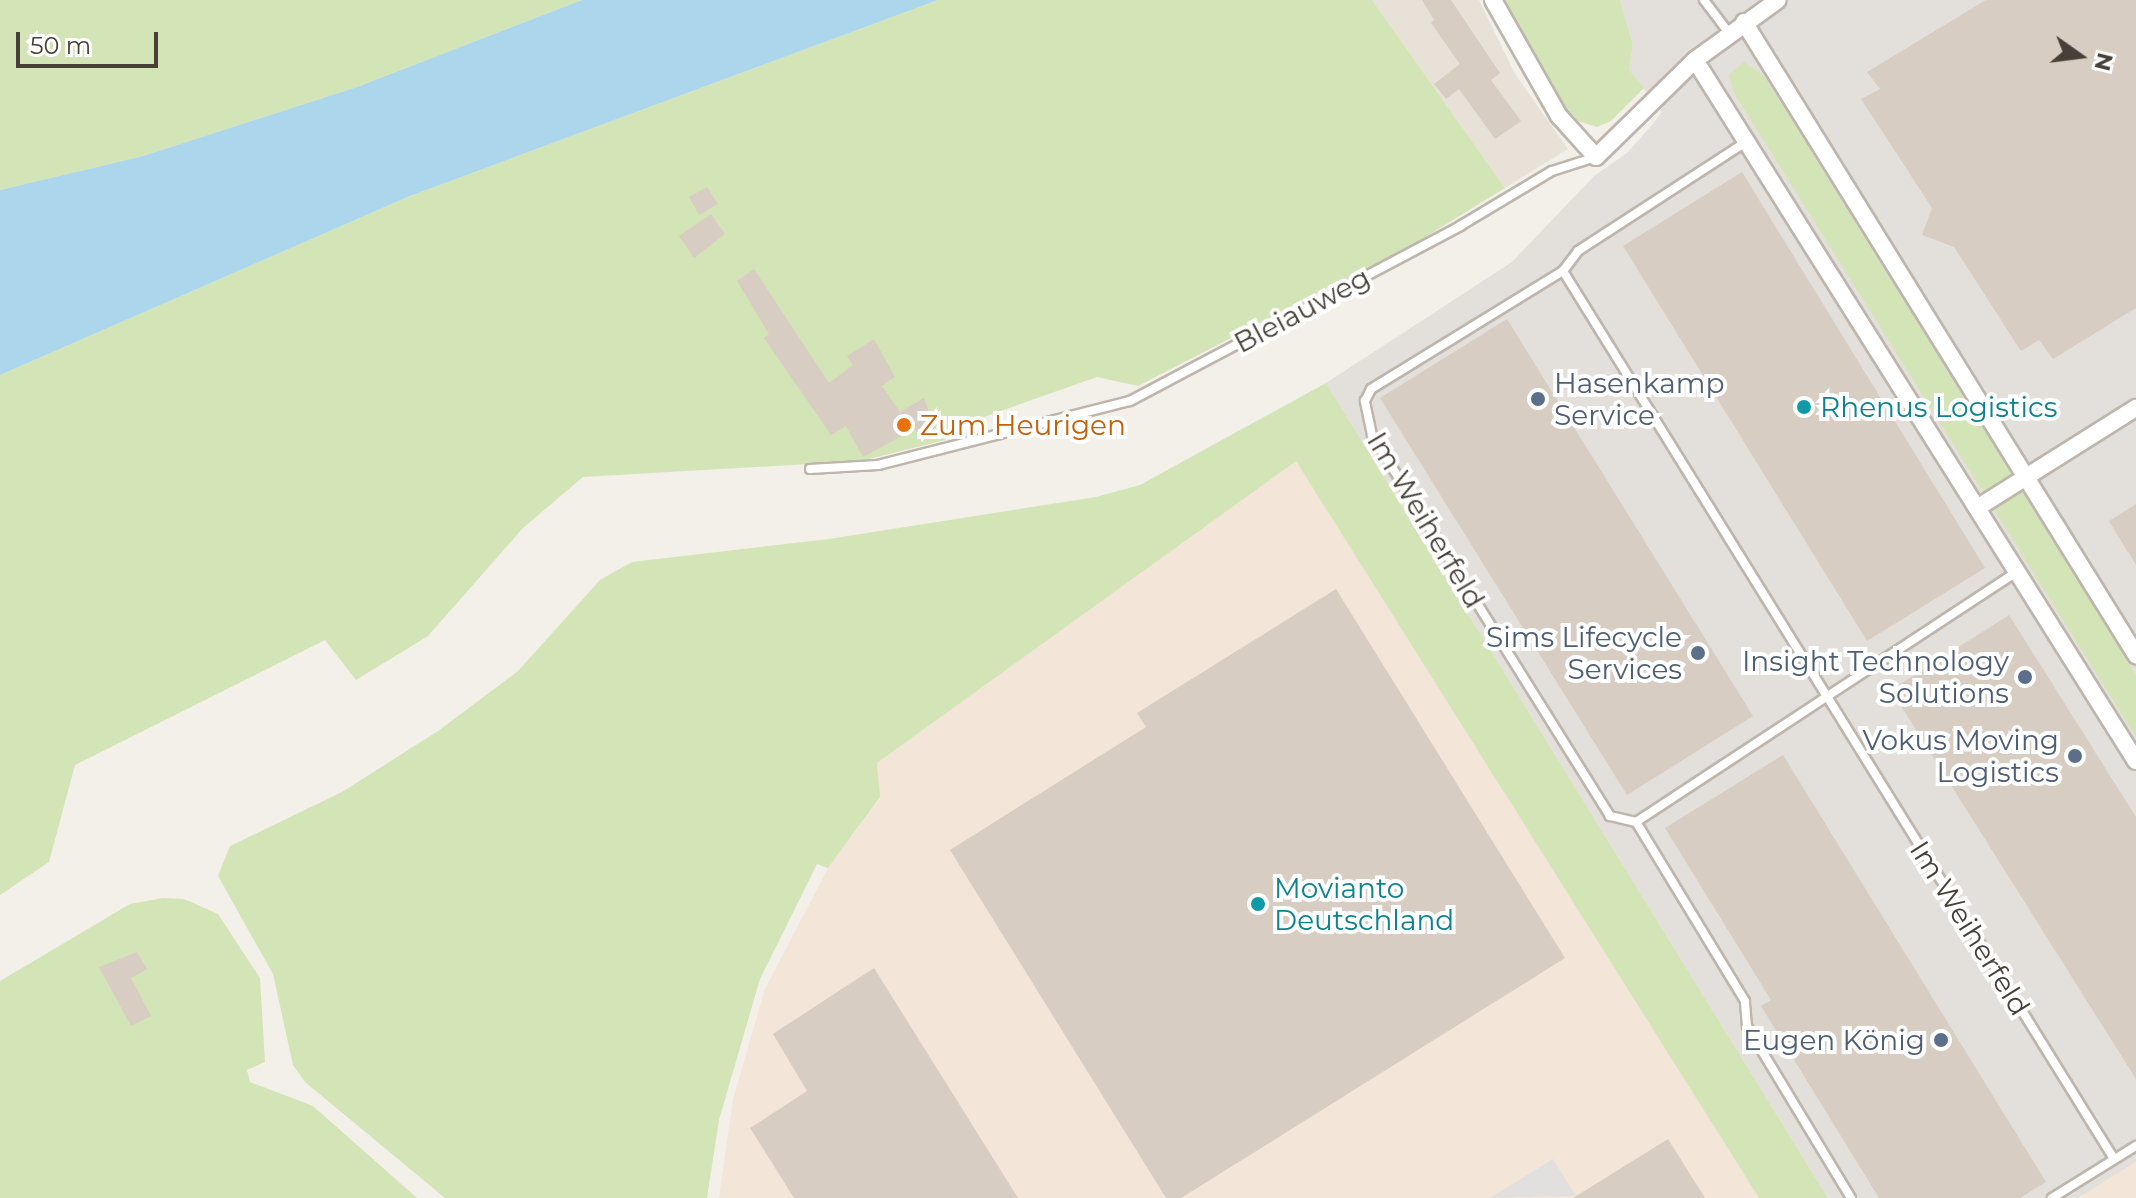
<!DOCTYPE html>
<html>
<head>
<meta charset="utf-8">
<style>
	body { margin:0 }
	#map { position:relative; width:2136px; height:1198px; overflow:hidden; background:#f3f0ea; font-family:Montserrat,sans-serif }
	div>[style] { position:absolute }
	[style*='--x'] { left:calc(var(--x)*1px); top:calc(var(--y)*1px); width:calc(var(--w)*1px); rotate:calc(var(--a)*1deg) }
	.residential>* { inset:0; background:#e7e1d8 }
	.commercial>* { inset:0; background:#f3e5d7 }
	.industrial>* { inset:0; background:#e3dfdb }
	.green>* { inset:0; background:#d3e4b6 }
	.parking>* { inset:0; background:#e2e0de }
	.water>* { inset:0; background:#acd6eb }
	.building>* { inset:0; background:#d7cdc3 }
	.roads { filter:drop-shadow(2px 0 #beb6ad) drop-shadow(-2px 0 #beb6ad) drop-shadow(0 2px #beb6ad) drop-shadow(0 -2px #beb6ad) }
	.service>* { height:8px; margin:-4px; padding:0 4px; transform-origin:4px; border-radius:4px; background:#fff }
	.minor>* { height:16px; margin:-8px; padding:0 8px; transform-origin:8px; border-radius:8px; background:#fff }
	.dots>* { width:22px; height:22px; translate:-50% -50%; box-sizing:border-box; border:4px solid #fff; border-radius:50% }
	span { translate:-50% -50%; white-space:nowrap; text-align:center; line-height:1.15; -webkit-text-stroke:8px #fff; paint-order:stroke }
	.street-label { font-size:28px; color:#474038 }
	.service-label { font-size:28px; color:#4e5e75 }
	.left { translate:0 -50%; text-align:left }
	.right { translate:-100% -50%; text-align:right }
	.culture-label { font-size:28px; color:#0d838f }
	.food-label { font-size:28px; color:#c56008 }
	.north { position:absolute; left:2040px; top:16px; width:80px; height:80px; -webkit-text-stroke:6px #fff; paint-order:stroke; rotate:104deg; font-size:22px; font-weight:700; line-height:32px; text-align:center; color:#474038 }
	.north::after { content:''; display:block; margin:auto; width:28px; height:36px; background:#474038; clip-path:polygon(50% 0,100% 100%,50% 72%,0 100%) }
	.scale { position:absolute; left:16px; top:32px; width:142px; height:36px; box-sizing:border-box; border:4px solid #474038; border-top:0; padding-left:10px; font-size:24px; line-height:28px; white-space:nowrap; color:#474038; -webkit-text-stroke:6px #fff; paint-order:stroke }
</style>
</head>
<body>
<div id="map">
	<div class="residential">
		<div style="clip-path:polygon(1372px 0,1479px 0,1515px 74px,1568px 149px,1505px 188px)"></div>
	</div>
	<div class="commercial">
		<div style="clip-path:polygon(1296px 460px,1759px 1198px,719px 1198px,733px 1099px,765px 989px,828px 868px,880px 798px,877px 763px)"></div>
		<div style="clip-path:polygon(2136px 1162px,2136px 1198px,2078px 1198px)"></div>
	</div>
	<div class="industrial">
		<div style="clip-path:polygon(1620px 0,2136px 0,2136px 1162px,2078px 1198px,1828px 1198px,1326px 383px,1512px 262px,1594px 176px,1627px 153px,1652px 125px,1662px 112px,1629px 70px,1633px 45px)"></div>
	</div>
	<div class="green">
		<div style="clip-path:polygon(0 0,582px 0,357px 87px,143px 156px,0 190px)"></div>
		<div style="clip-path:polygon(938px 0,1372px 0,1505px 188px,1417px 242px,1138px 386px,1097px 377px,961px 425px,945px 440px,861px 461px,583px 477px,523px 528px,428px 636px,356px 680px,325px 640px,75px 765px,49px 862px,0 895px,0 375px,410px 196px)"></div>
		<div style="clip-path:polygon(1499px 0,1620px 0,1633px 45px,1629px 70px,1644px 88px,1611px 121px,1597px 127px,1578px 121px,1554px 95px)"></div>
		<div style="clip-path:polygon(1744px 62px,1764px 76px,2136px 675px,2136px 737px,1734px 93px,1729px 75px)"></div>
		<div style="clip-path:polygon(1326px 383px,1828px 1198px,1759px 1198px,1296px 461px,877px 763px,880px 797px,828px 868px,817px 864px,760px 979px,719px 1120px,707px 1198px,445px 1198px,305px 1082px,293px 1065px,273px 974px,218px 876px,230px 846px,342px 792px,438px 731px,518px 671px,600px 580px,632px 562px,829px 539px,1096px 497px,1140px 485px)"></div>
		<div style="clip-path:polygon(163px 898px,184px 899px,218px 914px,260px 978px,265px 1062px,247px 1070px,250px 1082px,313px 1106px,417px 1198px,0 1198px,0 981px,130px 904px)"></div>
	</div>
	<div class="parking">
		<div style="clip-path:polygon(1553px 1159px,1576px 1196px,1490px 1198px)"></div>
	</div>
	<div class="water">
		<div style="clip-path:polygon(582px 0,938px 0,410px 196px,0 375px,0 190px,143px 156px,357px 87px)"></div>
	</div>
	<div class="building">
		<div style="clip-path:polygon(1422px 0,1451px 0,1500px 73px,1491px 80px,1521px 121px,1495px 139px,1459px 89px,1446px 99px,1434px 84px,1460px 64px,1431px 23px,1434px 20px)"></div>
		<div style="clip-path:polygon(1986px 0,2136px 0,2136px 308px,2053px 359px,2039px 340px,2021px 351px,1954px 247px,1922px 235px,1932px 208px,1861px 99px,1880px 89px,1867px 72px)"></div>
		<div style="clip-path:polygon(1742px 172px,1985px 568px,1867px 641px,1623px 246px)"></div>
		<div style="clip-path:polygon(707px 187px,718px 204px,699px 215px,689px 197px)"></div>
		<div style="clip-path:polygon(711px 214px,725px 234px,694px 258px,679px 236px)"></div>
		<div style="clip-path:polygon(754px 269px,829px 383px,853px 365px,847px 356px,874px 339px,895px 377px,882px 386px,900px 412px,924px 398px,936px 433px,922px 441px,915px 429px,863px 457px,846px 426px,831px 435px,764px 338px,769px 334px,737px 281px)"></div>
		<div style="clip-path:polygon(1507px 319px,1753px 716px,1627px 795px,1380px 398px)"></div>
		<div style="clip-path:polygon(2136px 504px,2136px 565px,2109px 521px)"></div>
		<div style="clip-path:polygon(1336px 589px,1565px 958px,1181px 1198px,1166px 1198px,950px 850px,1146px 727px,1137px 713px)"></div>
		<div style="clip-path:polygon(2009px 615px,2136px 817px,2136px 1079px,1891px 690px)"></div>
		<div style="clip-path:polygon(1783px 755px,2046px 1182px,2020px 1198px,1879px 1198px,1761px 1006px,1771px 1000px,1665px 828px)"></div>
		<div style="clip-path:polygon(137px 952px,147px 969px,131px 978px,151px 1016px,131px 1026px,99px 967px)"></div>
		<div style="clip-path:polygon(874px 968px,1018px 1198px,794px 1198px,750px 1128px,807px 1091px,773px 1034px)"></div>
		<div style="clip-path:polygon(1668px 1139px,1705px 1198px,1573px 1198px)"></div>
	</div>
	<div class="roads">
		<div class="service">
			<div style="--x:1704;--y:0;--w:41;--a:52.9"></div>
			<div style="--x:1563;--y:271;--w:1045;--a:58.18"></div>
			<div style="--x:810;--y:469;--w:68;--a:-3.4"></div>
			<div style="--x:878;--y:465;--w:260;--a:-14.3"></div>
			<div style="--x:1130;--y:401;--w:374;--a:-27.9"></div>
			<div style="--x:1460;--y:226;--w:107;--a:-30.9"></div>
			<div style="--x:1552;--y:171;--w:46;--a:-17.7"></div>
			<div style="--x:1636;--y:822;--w:27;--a:-167"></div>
			<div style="--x:1610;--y:816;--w:449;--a:-122"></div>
			<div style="--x:1372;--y:435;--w:35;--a:-102"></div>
			<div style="--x:1365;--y:401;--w:13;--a:-63"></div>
			<div style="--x:1371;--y:389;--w:225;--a:-31.6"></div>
			<div style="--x:1563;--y:271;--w:25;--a:-53"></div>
			<div style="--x:1578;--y:251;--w:200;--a:-33"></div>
			<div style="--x:1851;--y:1198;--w:201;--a:-121.2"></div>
			<div style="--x:1747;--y:1026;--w:25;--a:-95"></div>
			<div style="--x:1745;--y:1001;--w:210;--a:-121.3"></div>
			<div style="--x:1636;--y:822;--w:455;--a:-33.3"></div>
			<div style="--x:2052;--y:1198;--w:99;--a:-31.8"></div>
		</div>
		<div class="minor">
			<div style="--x:1493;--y:0;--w:133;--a:60.4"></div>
			<div style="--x:1559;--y:116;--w:55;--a:47.9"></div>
			<div style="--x:1596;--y:157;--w:139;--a:-44.4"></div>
			<div style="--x:1695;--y:60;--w:102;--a:-35.9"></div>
			<div style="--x:1744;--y:22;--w:745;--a:58.23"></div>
			<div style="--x:1695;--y:60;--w:828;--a:57.83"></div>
			<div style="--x:1977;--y:508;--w:188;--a:-32.2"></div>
		</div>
	</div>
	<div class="dots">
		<div style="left:1538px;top:399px;background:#5c6f8a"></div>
		<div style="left:1804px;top:407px;background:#0f9aa8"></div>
		<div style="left:904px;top:425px;background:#e8710a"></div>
		<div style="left:1698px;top:653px;background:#5c6f8a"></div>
		<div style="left:2025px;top:677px;background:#5c6f8a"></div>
		<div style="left:2075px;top:756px;background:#5c6f8a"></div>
		<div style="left:1258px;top:904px;background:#0f9aa8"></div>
		<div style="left:1941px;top:1040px;background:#5c6f8a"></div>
	</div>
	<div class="street-label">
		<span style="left:1302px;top:310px;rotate:-28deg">Bleiauweg</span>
		<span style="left:1426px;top:520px;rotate:59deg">Im Weiherfeld</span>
		<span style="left:1970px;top:928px;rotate:58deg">Im Weiherfeld</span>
	</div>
	<div class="service-label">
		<span class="left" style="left:1554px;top:399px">Hasenkamp<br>Service</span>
		<span class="right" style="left:1682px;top:653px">Sims Lifecycle<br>Services</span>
		<span class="right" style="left:2009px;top:677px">Insight Technology<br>Solutions</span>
		<span class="right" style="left:2059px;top:756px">Vokus Moving<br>Logistics</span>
		<span class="right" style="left:1925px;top:1040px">Eugen König</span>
	</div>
	<div class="culture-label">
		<span class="left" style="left:1820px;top:407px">Rhenus Logistics</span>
		<span class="left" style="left:1274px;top:904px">Movianto<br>Deutschland</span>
	</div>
	<div class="food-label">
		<span class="left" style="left:920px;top:425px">Zum Heurigen</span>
	</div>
	<div class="north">N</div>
	<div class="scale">50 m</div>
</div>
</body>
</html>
